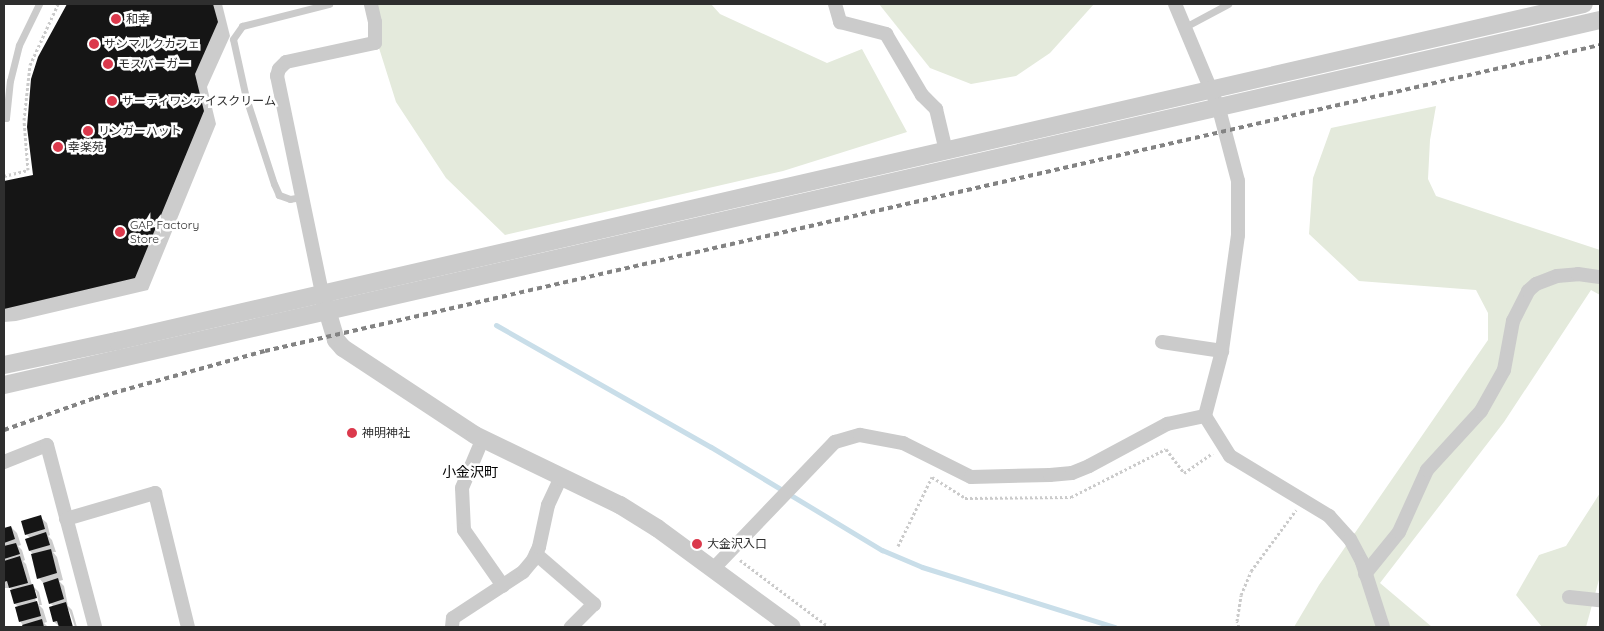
<!DOCTYPE html>
<html>
<head>
<meta charset="utf-8">
<style>
	body { margin:0 }
	#map { position:relative; width:1604px; height:631px; overflow:hidden; background:#fff; font-family:Quicksand,"Noto Sans JP",sans-serif }
	div>[style] { position:absolute }
	[style*='--x'] { left:calc(var(--x)*1px); top:calc(var(--y)*1px); width:calc(var(--w)*1px); rotate:calc(var(--a)*1deg) }
	.green>* { inset:0; background:#e4eadc }
	.shadow>* { inset:0; background:#0003 }
	.stream>* { height:5px; margin:-2.5px; padding:0 2.5px; transform-origin:2.5px; border-radius:2.5px; background:#c9dee9 }
	.building>* { inset:0; background:#151515 }
	.path>* { height:3px; margin-top:-1.5px; transform-origin:0; background:repeating-linear-gradient(90deg,#cbcbcb 0 2.5px,transparent 0 5px) }
	.service>* { height:7px; margin:-3.5px; padding:0 3.5px; transform-origin:3.5px; border-radius:3.5px; background:#cbcbcb }
	.minor>* { height:14px; margin:-7px; padding:0 7px; transform-origin:7px; border-radius:7px; background:#cbcbcb }
	.tertiary>* { height:18px; margin:-9px; padding:0 9px; transform-origin:9px; border-radius:9px; background:#cbcbcb }
	.rail>* { height:4px; margin-top:-2px; transform-origin:0; background:repeating-linear-gradient(90deg,#838383 0 5px,transparent 0 9px) }
	.dots>* { width:14px; height:14px; translate:-50% -50%; box-sizing:border-box; border:2px solid #fff; border-radius:50% }
	span { translate:-50% -50%; white-space:nowrap; text-align:center; line-height:1.15; -webkit-text-stroke:5px #fff; paint-order:stroke }
	.poi-label { font-size:12px; color:#2e2e2e }
	.left { translate:0 -50%; text-align:left }
	.neighbourhood-label { font-size:14px; color:#000 }
	.frame { position:absolute; inset:0; border:5px solid #2e2e2e; pointer-events:none }
</style>
</head>
<body>
<div id="map">
	<div class="green">
		<div style="clip-path:polygon(373px 4px,711px 4px,720px 14px,827px 63px,862px 49px,907px 132px,783px 171px,505px 235px,446px 178px,396px 102px,379px 48px)"></div>
		<div style="clip-path:polygon(879px 4px,1094px 4px,1050px 53px,1016px 76px,971px 84px,930px 68px)"></div>
		<div style="clip-path:polygon(1436px 106px,1430px 140px,1428px 179px,1436px 196px,1600px 250px,1600px 295px,1591px 290px,1504px 422px,1380px 583px,1432px 627px,1294px 627px,1319px 585px,1488px 340px,1488px 313px,1476px 290px,1359px 281px,1309px 234px,1313px 178px,1331px 128px)"></div>
		<div style="clip-path:polygon(1600px 493px,1600px 576px,1586px 627px,1542px 627px,1516px 595px,1539px 555px,1566px 546px)"></div>
	</div>
	<div class="shadow">
		<div style="clip-path:polygon(68px 4px,222px 4px,230px 36px,207px 87px,216px 124px,148px 290px,16px 321px,4px 322px,4px 183px,34px 176px,39px 57px)"></div>
		<div style="clip-path:polygon(40px 517px,47px 523px,50px 535px,48px 536px,52px 540px,56px 552px,53px 552px,57px 557px,63px 580px,59px 581px,64px 586px,68px 606px,72px 610px,77px 627px,75px 627px,69px 610px,67px 610px,72px 627px,60px 627px,54px 622px,50px 608px,54px 607px,50px 603px,44px 584px,39px 578px,34px 555px,30px 551px,30px 538px,26px 534px)"></div>
		<div style="clip-path:polygon(evenodd,11px 527px,17px 533px,21px 545px,18px 546px,22px 550px,25px 560px,23px 561px,26px 564px,32px 585px,39px 592px,42px 605px,39px 605px,43px 609px,47px 622px,44px 623px,48px 627px,24px 627px,20px 621px,19px 607px,15px 604px,13px 590px,10px 588px,4px 588px,4px 529px,11px 527px,33px 591px,36px 591px,39px 604px,37px 605px,33px 591px)"></div>
	</div>
	<div class="stream">
		<div style="--x:496;--y:325;--w:247;--a:29.6"></div>
		<div style="--x:711;--y:447;--w:200;--a:31.1"></div>
		<div style="--x:882;--y:550;--w:43;--a:23"></div>
		<div style="--x:922;--y:567;--w:202;--a:17.3"></div>
	</div>
	<div class="building">
		<div style="clip-path:polygon(67px 4px,213px 4px,218px 22px,195px 74px,204px 111px,135px 278px,4px 309px,4px 181px,33px 175px,27px 127px,31px 79px,38px 57px)"></div>
		<div style="clip-path:polygon(41px 515px,45px 529px,25px 535px,21px 521px)"></div>
		<div style="clip-path:polygon(11px 526px,15px 539px,4px 543px,4px 528px)"></div>
		<div style="clip-path:polygon(46px 532px,50px 545px,29px 551px,25px 539px)"></div>
		<div style="clip-path:polygon(16px 543px,20px 554px,4px 559px,4px 546px)"></div>
		<div style="clip-path:polygon(51px 549px,57px 573px,37px 579px,31px 554px)"></div>
		<div style="clip-path:polygon(20px 556px,28px 583px,9px 588px,7px 581px,4px 582px,4px 561px)"></div>
		<div style="clip-path:polygon(58px 578px,64px 599px,49px 604px,43px 583px)"></div>
		<div style="clip-path:polygon(33px 584px,37px 598px,14px 604px,10px 590px)"></div>
		<div style="clip-path:polygon(37px 601px,41px 616px,19px 622px,15px 607px)"></div>
		<div style="clip-path:polygon(66px 602px,73px 627px,59px 627px,57px 621px,53px 622px,49px 607px)"></div>
		<div style="clip-path:polygon(42px 619px,44px 627px,23px 627px,22px 625px)"></div>
	</div>
	<div class="path">
		<div style="--x:4;--y:176;--w:25;--a:-14"></div>
		<div style="--x:28;--y:170;--w:50;--a:-94.6"></div>
		<div style="--x:24;--y:120;--w:55;--a:-83.8"></div>
		<div style="--x:30;--y:65;--w:67;--a:-65.3"></div>
		<div style="--x:898;--y:546;--w:77;--a:-63.8"></div>
		<div style="--x:932;--y:477;--w:39;--a:32"></div>
		<div style="--x:965;--y:498;--w:106;--a:-0.5"></div>
		<div style="--x:1071;--y:497;--w:106;--a:-26.8"></div>
		<div style="--x:1166;--y:449;--w:30;--a:53"></div>
		<div style="--x:1184;--y:473;--w:35;--a:-35"></div>
		<div style="--x:740;--y:560;--w:111;--a:37"></div>
		<div style="--x:1239;--y:627;--w:6;--a:-108"></div>
		<div style="--x:1237;--y:621;--w:26;--a:-81"></div>
		<div style="--x:1241;--y:595;--w:26;--a:-67"></div>
		<div style="--x:1251;--y:571;--w:76;--a:-53.6"></div>
	</div>
	<div class="service">
		<div style="--x:1185;--y:27;--w:49;--a:-28.1"></div>
		<div style="--x:4;--y:118;--w:2;--a:0"></div>
		<div style="--x:6;--y:118;--w:37;--a:-84"></div>
		<div style="--x:10;--y:81;--w:37;--a:-76"></div>
		<div style="--x:19;--y:45;--w:46;--a:-64"></div>
		<div style="--x:302;--y:197;--w:12;--a:171"></div>
		<div style="--x:290;--y:199;--w:12;--a:-160"></div>
		<div style="--x:279;--y:195;--w:12;--a:-114"></div>
		<div style="--x:274;--y:184;--w:90;--a:-108"></div>
		<div style="--x:246;--y:98;--w:60;--a:-102.4"></div>
		<div style="--x:233;--y:39;--w:16;--a:-55"></div>
		<div style="--x:242;--y:26;--w:90;--a:-14.2"></div>
	</div>
	<div class="minor">
		<div style="--x:835;--y:4;--w:19;--a:74"></div>
		<div style="--x:840;--y:22;--w:48;--a:14.6"></div>
		<div style="--x:886;--y:34;--w:71;--a:59.5"></div>
		<div style="--x:922;--y:95;--w:20;--a:45"></div>
		<div style="--x:936;--y:109;--w:43;--a:76.6"></div>
		<div style="--x:1175;--y:4;--w:114;--a:67.3"></div>
		<div style="--x:1219;--y:109;--w:74;--a:75.2"></div>
		<div style="--x:1238;--y:181;--w:54;--a:90"></div>
		<div style="--x:1238;--y:235;--w:117;--a:97.9"></div>
		<div style="--x:1222;--y:351;--w:67;--a:104.7"></div>
		<div style="--x:1205;--y:416;--w:47;--a:58"></div>
		<div style="--x:1230;--y:456;--w:116;--a:31.2"></div>
		<div style="--x:1329;--y:516;--w:31;--a:48"></div>
		<div style="--x:1350;--y:539;--w:26;--a:62"></div>
		<div style="--x:1362;--y:562;--w:68;--a:72.1"></div>
		<div style="--x:322;--y:293;--w:222;--a:-101.7"></div>
		<div style="--x:277;--y:76;--w:7;--a:-74"></div>
		<div style="--x:279;--y:69;--w:10;--a:-45"></div>
		<div style="--x:286;--y:62;--w:91;--a:-12.1"></div>
		<div style="--x:375;--y:43;--w:21;--a:-90"></div>
		<div style="--x:375;--y:22;--w:18;--a:-103"></div>
		<div style="--x:1162;--y:342;--w:61;--a:8.5"></div>
		<div style="--x:483;--y:438;--w:54;--a:112.8"></div>
		<div style="--x:462;--y:488;--w:42;--a:87.3"></div>
		<div style="--x:464;--y:530;--w:68;--a:55.1"></div>
		<div style="--x:4;--y:462;--w:46;--a:-21.6"></div>
		<div style="--x:47;--y:445;--w:188;--a:75.2"></div>
		<div style="--x:66;--y:519;--w:93;--a:-16.3"></div>
		<div style="--x:155;--y:493;--w:138;--a:76.2"></div>
		<div style="--x:536;--y:554;--w:77;--a:40.8"></div>
		<div style="--x:594;--y:604;--w:33;--a:135"></div>
		<div style="--x:714;--y:568;--w:175;--a:-46.2"></div>
		<div style="--x:835;--y:442;--w:26;--a:-16"></div>
		<div style="--x:860;--y:435;--w:44;--a:10.5"></div>
		<div style="--x:903;--y:443;--w:76;--a:26.6"></div>
		<div style="--x:971;--y:477;--w:79;--a:-1.5"></div>
		<div style="--x:1050;--y:475;--w:22;--a:-5"></div>
		<div style="--x:1072;--y:473;--w:18;--a:-22"></div>
		<div style="--x:1089;--y:466;--w:89;--a:-28.3"></div>
		<div style="--x:1167;--y:424;--w:39;--a:-12"></div>
		<div style="--x:1365;--y:574;--w:54;--a:-51"></div>
		<div style="--x:1399;--y:532;--w:68;--a:-65.7"></div>
		<div style="--x:1427;--y:470;--w:80;--a:-47.5"></div>
		<div style="--x:1481;--y:411;--w:47;--a:-60.7"></div>
		<div style="--x:1504;--y:370;--w:50;--a:-79.6"></div>
		<div style="--x:1513;--y:321;--w:34;--a:-63"></div>
		<div style="--x:1528;--y:291;--w:11;--a:-41"></div>
		<div style="--x:1536;--y:284;--w:22;--a:-21"></div>
		<div style="--x:1557;--y:276;--w:21;--a:-5"></div>
		<div style="--x:1578;--y:274;--w:22;--a:8"></div>
		<div style="--x:1569;--y:597;--w:31;--a:6"></div>
		<div style="--x:452;--y:627;--w:9;--a:-84"></div>
		<div style="--x:453;--y:618;--w:84;--a:-33.3"></div>
		<div style="--x:523;--y:572;--w:16;--a:-50"></div>
		<div style="--x:533;--y:560;--w:14;--a:-65"></div>
		<div style="--x:539;--y:547;--w:43;--a:-77.9"></div>
		<div style="--x:548;--y:505;--w:31;--a:-65"></div>
	</div>
	<div class="tertiary">
		<div style="--x:324;--y:300;--w:42;--a:73.3"></div>
		<div style="--x:336;--y:340;--w:11;--a:49"></div>
		<div style="--x:343;--y:348;--w:158;--a:33.4"></div>
		<div style="--x:475;--y:435;--w:161;--a:25.8"></div>
		<div style="--x:620;--y:505;--w:44;--a:31.9"></div>
		<div style="--x:657;--y:528;--w:167;--a:36.3"></div>
		<div style="--x:4;--y:365;--w:116;--a:-12"></div>
		<div style="--x:117;--y:341;--w:1505;--a:-12.94"></div>
		<div style="--x:4;--y:385;--w:1637;--a:-12.88"></div>
	</div>
	<div class="rail">
		<div style="--x:4;--y:430;--w:96;--a:-19.4"></div>
		<div style="--x:95;--y:398;--w:176;--a:-15.5"></div>
		<div style="--x:265;--y:351;--w:1370;--a:-12.91"></div>
	</div>
	<div class="dots">
		<div style="left:116px;top:19px;background:#db394c"></div>
		<div style="left:94px;top:44px;background:#db394c"></div>
		<div style="left:108px;top:64px;background:#db394c"></div>
		<div style="left:112px;top:101px;background:#db394c"></div>
		<div style="left:88px;top:131px;background:#db394c"></div>
		<div style="left:58px;top:147px;background:#db394c"></div>
		<div style="left:120px;top:232px;background:#db394c"></div>
		<div style="left:352px;top:433px;background:#db394c"></div>
		<div style="left:697px;top:544px;background:#db394c"></div>
	</div>
	<div class="poi-label">
		<span class="left" style="left:126px;top:19px">和幸</span>
		<span class="left" style="left:104px;top:44px">サンマルクカフェ</span>
		<span class="left" style="left:118px;top:64px">モスバーガー</span>
		<span class="left" style="left:122px;top:101px">サーティワンアイスクリーム</span>
		<span class="left" style="left:98px;top:131px">リンガーハット</span>
		<span class="left" style="left:68px;top:147px">幸楽苑</span>
		<span class="left" style="left:130px;top:232px">GAP Factory<br>Store</span>
		<span class="left" style="left:362px;top:433px">神明神社</span>
		<span class="left" style="left:707px;top:544px">大金沢入口</span>
	</div>
	<div class="neighbourhood-label">
		<span style="left:470px;top:472px">小金沢町</span>
	</div>
	<div class="frame"></div>
</div>
</body>
</html>
